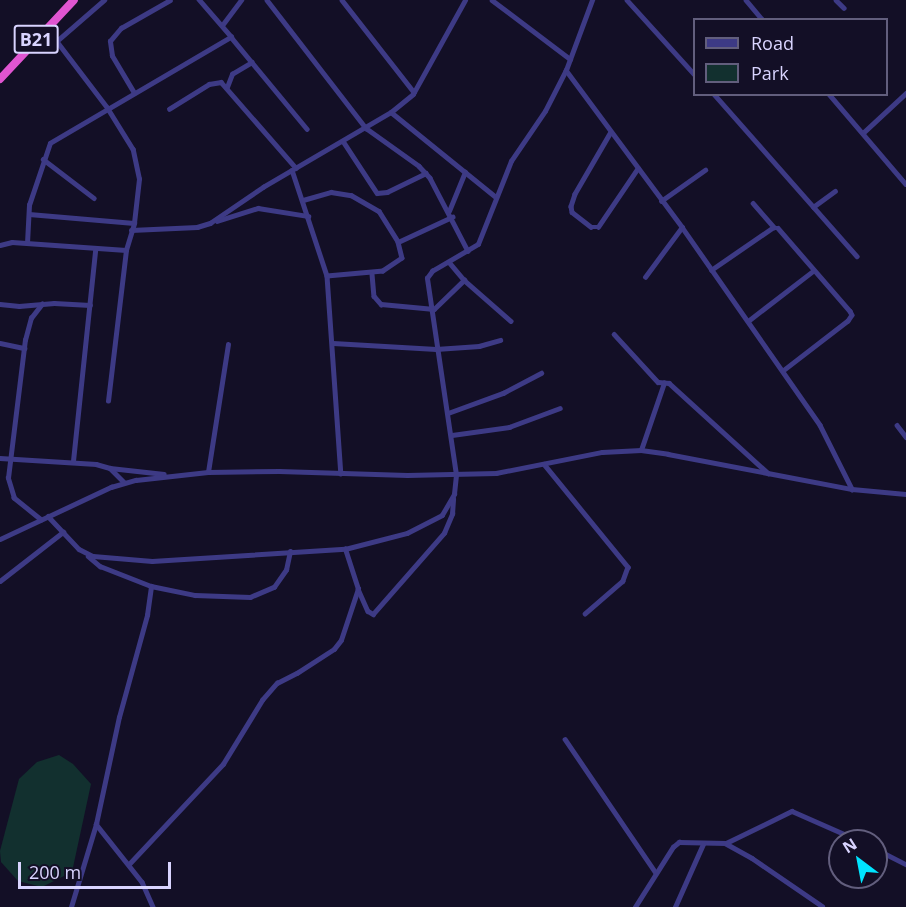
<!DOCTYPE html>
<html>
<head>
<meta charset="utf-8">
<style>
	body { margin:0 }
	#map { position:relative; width:906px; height:907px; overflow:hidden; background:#130f26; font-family:"Open Sans",sans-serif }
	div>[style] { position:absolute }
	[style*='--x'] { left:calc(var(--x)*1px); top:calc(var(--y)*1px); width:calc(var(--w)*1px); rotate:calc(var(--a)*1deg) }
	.green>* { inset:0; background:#12302f }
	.minor>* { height:4.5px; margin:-2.25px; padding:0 2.25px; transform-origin:2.25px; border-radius:2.25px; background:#3d3a85 }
	.trunk>* { height:8px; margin:-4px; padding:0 4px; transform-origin:4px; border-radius:4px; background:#e055d1 }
	span { translate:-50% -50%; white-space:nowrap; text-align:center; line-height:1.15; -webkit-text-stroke:4.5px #130f26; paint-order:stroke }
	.shield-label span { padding:2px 4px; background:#130f26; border:2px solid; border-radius:4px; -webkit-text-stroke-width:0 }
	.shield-label { font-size:18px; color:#d9d4ff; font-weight:700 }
	.legend { position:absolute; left:693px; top:18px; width:195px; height:78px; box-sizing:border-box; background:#130f26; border:2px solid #625e7d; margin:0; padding:8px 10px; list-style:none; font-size:18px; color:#d9d4ff }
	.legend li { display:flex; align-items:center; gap:12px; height:30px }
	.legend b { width:30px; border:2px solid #625e7d }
	.north { position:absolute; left:828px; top:829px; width:60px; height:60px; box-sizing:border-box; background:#130f26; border:2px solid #625e7d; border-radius:50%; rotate:328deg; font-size:16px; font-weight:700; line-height:24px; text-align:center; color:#d9d4ff }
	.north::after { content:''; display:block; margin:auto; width:21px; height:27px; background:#00e5ff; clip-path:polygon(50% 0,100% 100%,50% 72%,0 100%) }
	.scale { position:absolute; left:18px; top:862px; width:153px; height:27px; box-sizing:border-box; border:3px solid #d9d4ff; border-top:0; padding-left:8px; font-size:18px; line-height:21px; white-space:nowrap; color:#d9d4ff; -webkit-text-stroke:4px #130f26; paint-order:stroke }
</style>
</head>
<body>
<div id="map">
	<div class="green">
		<div style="clip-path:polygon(59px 755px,73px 764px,91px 784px,72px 872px,42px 887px,18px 881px,1px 862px,0 851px,19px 779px,37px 762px)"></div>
	</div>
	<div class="minor">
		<div style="--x:267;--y:0;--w:162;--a:52.3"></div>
		<div style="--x:366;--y:128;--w:65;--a:35.6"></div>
		<div style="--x:419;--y:166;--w:16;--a:47"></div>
		<div style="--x:430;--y:178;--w:82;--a:62.5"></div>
		<div style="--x:342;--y:0;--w:117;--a:52"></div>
		<div style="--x:492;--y:0;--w:98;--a:37.1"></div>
		<div style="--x:627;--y:0;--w:100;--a:47.8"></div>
		<div style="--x:746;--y:0;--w:26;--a:50"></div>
		<div style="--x:836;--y:0;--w:11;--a:45"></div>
		<div style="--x:223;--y:24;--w:30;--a:-53"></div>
		<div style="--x:231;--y:37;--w:119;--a:50.4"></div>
		<div style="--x:58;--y:40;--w:61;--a:-41"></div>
		<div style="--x:566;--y:70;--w:195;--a:53.5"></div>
		<div style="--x:682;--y:227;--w:241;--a:55.1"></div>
		<div style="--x:820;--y:425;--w:72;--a:63.4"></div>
		<div style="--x:227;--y:87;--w:14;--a:-69"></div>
		<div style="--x:232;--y:74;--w:23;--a:-31"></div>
		<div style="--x:134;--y:93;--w:43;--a:-120.7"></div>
		<div style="--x:112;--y:56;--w:15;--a:-98"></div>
		<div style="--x:110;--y:41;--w:17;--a:-50"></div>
		<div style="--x:121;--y:28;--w:56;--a:-29.7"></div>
		<div style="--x:714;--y:94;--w:216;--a:48.6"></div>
		<div style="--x:829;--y:94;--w:118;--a:49.5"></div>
		<div style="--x:169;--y:109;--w:47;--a:-32"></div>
		<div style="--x:209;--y:84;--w:12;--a:-9"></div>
		<div style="--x:221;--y:82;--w:114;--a:48.9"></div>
		<div style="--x:391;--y:112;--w:135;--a:39"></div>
		<div style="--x:611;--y:132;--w:72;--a:120.1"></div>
		<div style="--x:575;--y:194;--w:13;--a:108"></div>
		<div style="--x:571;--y:206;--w:6;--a:81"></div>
		<div style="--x:572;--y:212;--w:24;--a:38"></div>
		<div style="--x:591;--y:227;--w:7;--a:0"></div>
		<div style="--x:598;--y:227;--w:71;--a:-55.9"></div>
		<div style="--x:864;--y:132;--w:57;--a:-42.9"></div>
		<div style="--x:343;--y:141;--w:62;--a:56.8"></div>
		<div style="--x:377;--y:193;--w:10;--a:-6"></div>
		<div style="--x:387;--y:192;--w:43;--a:-26"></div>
		<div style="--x:43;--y:159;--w:64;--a:37.4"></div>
		<div style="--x:292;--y:170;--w:112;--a:71.7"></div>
		<div style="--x:327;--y:276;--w:198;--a:86"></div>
		<div style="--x:303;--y:200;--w:29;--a:-16"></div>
		<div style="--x:331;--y:192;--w:20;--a:9"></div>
		<div style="--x:351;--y:195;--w:32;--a:30"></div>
		<div style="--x:379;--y:211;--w:36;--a:58"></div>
		<div style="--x:398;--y:242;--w:16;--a:76"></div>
		<div style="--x:402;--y:258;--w:23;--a:146"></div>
		<div style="--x:383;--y:271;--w:56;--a:174.9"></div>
		<div style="--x:661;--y:201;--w:54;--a:-35.2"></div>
		<div style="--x:753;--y:203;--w:32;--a:49"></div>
		<div style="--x:813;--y:207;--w:27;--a:-36"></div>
		<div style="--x:449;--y:211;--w:42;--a:-67.7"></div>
		<div style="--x:29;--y:214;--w:105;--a:4.9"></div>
		<div style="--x:217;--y:221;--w:43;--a:-17.6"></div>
		<div style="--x:258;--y:208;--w:51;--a:9.1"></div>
		<div style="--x:131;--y:230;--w:66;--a:-2.6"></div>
		<div style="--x:197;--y:227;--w:14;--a:-17"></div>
		<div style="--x:210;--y:223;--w:64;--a:-34.2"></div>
		<div style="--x:263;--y:187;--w:148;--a:-30.4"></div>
		<div style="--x:391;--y:112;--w:28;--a:-39"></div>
		<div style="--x:413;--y:94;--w:107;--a:-61"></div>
		<div style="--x:398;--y:242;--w:60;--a:-24.8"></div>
		<div style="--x:27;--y:243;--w:38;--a:-87"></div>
		<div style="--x:29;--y:205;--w:65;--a:-71.3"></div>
		<div style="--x:50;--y:143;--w:210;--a:-30.4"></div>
		<div style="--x:231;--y:37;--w:49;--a:-130.9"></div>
		<div style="--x:0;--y:245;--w:12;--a:-14"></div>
		<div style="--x:12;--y:242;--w:114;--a:4"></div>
		<div style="--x:126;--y:250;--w:28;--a:-73"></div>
		<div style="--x:134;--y:223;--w:44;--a:-83.5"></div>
		<div style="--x:139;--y:179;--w:30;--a:-102"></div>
		<div style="--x:133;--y:150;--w:49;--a:-121.8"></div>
		<div style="--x:107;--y:108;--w:101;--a:-127.3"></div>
		<div style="--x:449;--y:262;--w:23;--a:50"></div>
		<div style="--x:464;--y:280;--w:62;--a:41.1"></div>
		<div style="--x:711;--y:270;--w:74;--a:-34.5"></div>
		<div style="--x:772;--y:228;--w:6;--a:0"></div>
		<div style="--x:778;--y:228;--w:110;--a:49.1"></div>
		<div style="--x:850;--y:311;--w:4;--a:63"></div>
		<div style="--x:852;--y:315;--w:7;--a:124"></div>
		<div style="--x:848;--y:321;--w:82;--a:142.4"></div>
		<div style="--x:372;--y:274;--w:22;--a:85"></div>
		<div style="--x:374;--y:296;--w:11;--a:49"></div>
		<div style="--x:381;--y:304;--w:53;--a:5.4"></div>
		<div style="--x:434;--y:309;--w:42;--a:-44"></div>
		<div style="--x:645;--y:277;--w:62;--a:-53.5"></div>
		<div style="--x:0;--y:304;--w:19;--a:6"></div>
		<div style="--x:19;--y:306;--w:35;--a:-5"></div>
		<div style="--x:54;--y:303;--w:36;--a:3"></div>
		<div style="--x:748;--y:321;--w:82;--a:-37.6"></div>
		<div style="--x:614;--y:334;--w:65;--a:47.5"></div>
		<div style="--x:658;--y:382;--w:11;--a:5"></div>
		<div style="--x:669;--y:383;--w:134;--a:42.3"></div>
		<div style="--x:0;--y:343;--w:25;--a:12"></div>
		<div style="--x:333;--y:343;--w:103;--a:3.3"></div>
		<div style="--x:436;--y:349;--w:43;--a:-4"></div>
		<div style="--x:479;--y:346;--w:22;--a:-16"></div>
		<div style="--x:108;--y:401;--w:152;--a:-83.2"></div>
		<div style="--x:448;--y:413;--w:59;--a:-20"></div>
		<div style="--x:503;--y:393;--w:43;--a:-27.8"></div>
		<div style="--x:897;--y:425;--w:15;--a:53"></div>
		<div style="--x:452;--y:435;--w:58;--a:-8"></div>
		<div style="--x:509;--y:427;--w:54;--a:-20.4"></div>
		<div style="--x:641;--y:450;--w:71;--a:-71.1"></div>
		<div style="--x:0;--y:458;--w:96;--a:3.6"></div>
		<div style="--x:96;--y:464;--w:15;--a:16"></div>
		<div style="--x:110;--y:468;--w:20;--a:45"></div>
		<div style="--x:73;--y:461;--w:212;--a:-84"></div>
		<div style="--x:544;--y:464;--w:133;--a:50.8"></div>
		<div style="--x:628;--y:567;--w:15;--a:110"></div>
		<div style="--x:623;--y:581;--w:50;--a:139"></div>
		<div style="--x:110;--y:468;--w:54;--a:6.3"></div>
		<div style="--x:208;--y:472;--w:129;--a:-81.1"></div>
		<div style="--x:48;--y:516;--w:45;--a:46.8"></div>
		<div style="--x:79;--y:549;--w:16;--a:27"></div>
		<div style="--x:93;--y:556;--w:59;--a:4.8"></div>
		<div style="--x:152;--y:561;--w:193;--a:-3.6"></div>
		<div style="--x:345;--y:549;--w:64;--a:-14.5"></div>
		<div style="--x:407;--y:533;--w:39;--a:-27"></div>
		<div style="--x:442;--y:515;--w:24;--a:-60"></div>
		<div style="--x:454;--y:494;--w:19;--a:-84"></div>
		<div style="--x:456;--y:475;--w:199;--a:-98.4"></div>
		<div style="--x:427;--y:278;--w:9;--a:-54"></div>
		<div style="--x:432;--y:271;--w:53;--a:-30.4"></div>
		<div style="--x:478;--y:244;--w:89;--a:-68.3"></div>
		<div style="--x:511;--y:161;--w:60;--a:-55.8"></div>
		<div style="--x:545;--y:111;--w:46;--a:-62.9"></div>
		<div style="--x:566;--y:70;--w:75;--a:-69.6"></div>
		<div style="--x:41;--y:520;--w:35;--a:-141"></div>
		<div style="--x:14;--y:498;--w:21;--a:-107"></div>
		<div style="--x:8;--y:478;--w:139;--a:-83"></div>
		<div style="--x:25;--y:340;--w:23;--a:-75"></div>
		<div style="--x:31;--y:318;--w:18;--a:-52"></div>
		<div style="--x:0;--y:539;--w:123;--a:-25.1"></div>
		<div style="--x:111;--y:487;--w:26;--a:-16"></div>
		<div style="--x:136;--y:480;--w:72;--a:-6.3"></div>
		<div style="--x:208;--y:472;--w:71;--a:-0.8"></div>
		<div style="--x:279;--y:471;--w:128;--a:1.8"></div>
		<div style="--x:407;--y:475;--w:89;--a:-1.3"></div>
		<div style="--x:496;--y:473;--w:108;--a:-11.2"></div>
		<div style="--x:602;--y:452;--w:39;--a:-3"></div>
		<div style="--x:641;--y:450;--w:27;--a:8"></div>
		<div style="--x:668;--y:454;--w:187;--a:10.8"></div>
		<div style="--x:852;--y:489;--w:54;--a:5.3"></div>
		<div style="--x:88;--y:556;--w:16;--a:40"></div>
		<div style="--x:100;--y:566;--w:55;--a:21.4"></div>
		<div style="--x:151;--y:586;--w:45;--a:11.6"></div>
		<div style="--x:195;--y:595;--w:55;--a:2.1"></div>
		<div style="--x:250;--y:597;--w:26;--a:-23"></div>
		<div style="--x:274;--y:587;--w:21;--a:-55"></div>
		<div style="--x:286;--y:570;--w:19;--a:-78"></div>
		<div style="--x:0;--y:581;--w:80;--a:-37.9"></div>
		<div style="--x:358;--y:589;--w:24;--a:66"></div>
		<div style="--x:368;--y:611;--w:6;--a:31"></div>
		<div style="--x:373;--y:614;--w:108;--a:-48.8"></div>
		<div style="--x:444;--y:533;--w:21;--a:-67"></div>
		<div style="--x:452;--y:514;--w:15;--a:-86"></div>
		<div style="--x:565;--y:739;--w:162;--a:55.8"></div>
		<div style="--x:96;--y:824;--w:74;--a:51.6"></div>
		<div style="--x:142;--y:882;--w:27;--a:66"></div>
		<div style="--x:725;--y:843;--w:31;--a:29"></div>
		<div style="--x:752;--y:858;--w:85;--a:34.4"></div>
		<div style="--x:876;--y:849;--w:34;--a:27"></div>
		<div style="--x:129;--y:864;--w:137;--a:-46.8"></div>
		<div style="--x:223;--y:764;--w:75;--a:-58.6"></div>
		<div style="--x:262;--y:700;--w:23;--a:-49"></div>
		<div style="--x:277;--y:683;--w:22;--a:-27"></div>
		<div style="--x:297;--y:673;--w:44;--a:-33"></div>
		<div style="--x:334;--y:649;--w:11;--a:-52"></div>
		<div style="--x:341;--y:640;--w:54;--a:-71.6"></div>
		<div style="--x:358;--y:589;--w:42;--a:-108"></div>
		<div style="--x:71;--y:907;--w:87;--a:-73.2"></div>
		<div style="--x:96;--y:824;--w:109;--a:-77.9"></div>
		<div style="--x:119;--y:717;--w:106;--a:-74.6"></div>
		<div style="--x:147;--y:615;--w:29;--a:-82"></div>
		<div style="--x:635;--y:907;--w:71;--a:-57.7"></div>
		<div style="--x:673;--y:847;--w:8;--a:-40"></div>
		<div style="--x:679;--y:842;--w:47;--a:1.2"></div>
		<div style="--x:726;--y:843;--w:73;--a:-25.9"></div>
		<div style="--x:792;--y:811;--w:74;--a:23.8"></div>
		<div style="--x:675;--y:907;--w:69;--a:-66"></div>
	</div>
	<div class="trunk">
		<div style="--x:0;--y:79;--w:108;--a:-46.9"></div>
	</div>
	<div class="shield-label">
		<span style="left:36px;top:39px">B21</span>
	</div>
	<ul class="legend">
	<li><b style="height:8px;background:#3d3a85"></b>Road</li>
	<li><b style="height:16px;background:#12302f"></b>Park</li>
	</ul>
	<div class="north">N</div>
	<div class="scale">200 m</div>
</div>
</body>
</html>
